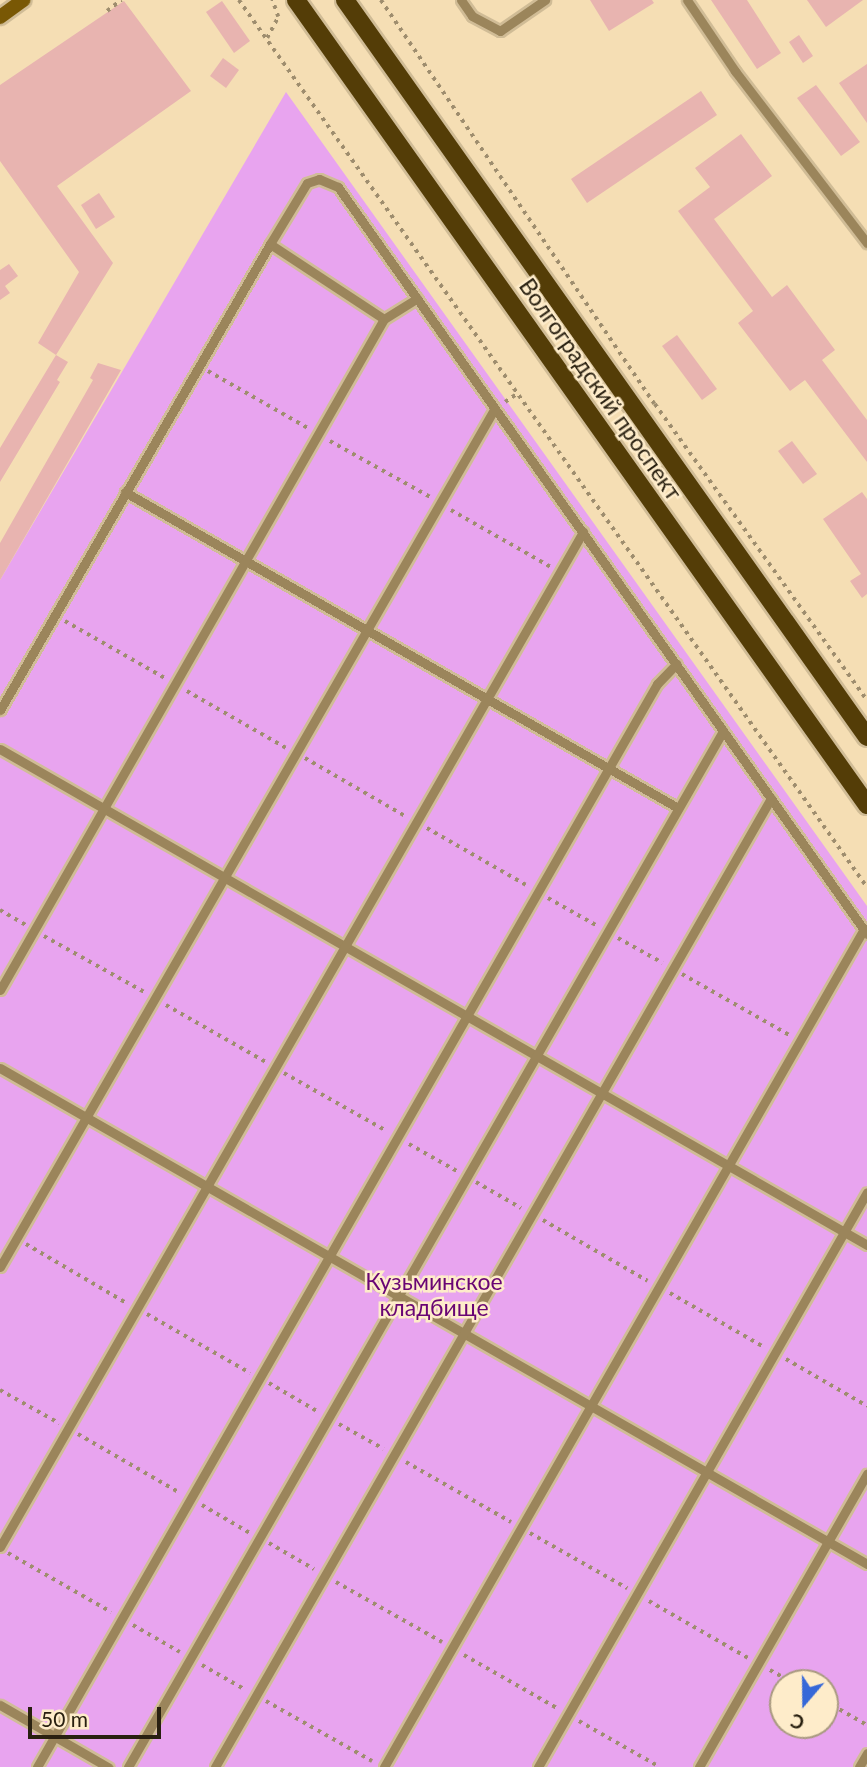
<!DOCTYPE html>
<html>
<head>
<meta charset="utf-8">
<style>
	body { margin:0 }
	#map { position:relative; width:867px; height:1767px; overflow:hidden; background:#f5deb4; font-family:Lato,sans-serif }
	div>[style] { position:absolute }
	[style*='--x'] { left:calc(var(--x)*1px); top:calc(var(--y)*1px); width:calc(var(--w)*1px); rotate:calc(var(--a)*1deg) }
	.green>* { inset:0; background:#e8a4ef }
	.building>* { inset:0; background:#e8b4b0 }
	.path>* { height:3.5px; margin-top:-1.75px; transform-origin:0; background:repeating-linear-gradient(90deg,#9e8d6e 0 3.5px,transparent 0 8.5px) }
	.roads { filter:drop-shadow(2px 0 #d0bc96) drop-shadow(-2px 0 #d0bc96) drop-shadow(0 2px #d0bc96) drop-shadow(0 -2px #d0bc96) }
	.service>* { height:9px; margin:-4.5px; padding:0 4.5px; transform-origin:4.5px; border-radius:4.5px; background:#9b855b }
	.secondary>* { height:14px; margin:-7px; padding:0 7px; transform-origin:7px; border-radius:7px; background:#795805 }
	.primary>* { height:18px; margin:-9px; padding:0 9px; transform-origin:9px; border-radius:9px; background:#543d07 }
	span { translate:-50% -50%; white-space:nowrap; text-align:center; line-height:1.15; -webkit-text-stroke:5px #feecca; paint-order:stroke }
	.street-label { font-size:23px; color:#292010 }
	.park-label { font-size:23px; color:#690574 }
	.north { position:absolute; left:769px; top:1669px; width:70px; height:70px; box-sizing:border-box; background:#feecca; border:2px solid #a99a80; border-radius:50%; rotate:200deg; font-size:19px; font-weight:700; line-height:28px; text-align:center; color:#292010 }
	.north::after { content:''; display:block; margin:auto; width:24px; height:32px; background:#3668d8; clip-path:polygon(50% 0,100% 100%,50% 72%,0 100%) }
	.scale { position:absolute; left:28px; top:1707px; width:133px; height:32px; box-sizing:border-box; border:4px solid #292010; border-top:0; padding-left:9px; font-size:21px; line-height:24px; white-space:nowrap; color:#292010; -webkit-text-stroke:5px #feecca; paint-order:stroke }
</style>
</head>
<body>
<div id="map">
	<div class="green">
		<div style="clip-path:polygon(evenodd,286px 92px,867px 906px,867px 1767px,0 1767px,0 580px,286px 92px,783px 1683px,825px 1683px,825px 1725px,783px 1725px,783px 1683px)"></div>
	</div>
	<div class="building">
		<div style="clip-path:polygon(590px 0,652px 0,654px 3px,609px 31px)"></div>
		<div style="clip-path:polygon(711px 0,747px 0,781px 53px,757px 69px)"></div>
		<div style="clip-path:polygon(807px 0,863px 0,826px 27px)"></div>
		<div style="clip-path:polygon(124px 1px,191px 91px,57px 186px,113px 263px,56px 355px,38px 343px,79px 272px,0 161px,0 85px)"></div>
		<div style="clip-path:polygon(222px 1px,250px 41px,234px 53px,206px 12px)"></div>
		<div style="clip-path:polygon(799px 35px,813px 56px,803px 63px,789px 42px)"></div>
		<div style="clip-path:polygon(223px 58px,239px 70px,226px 88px,210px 76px)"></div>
		<div style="clip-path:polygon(867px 64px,867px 123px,839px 83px)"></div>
		<div style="clip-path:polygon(816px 85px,860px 142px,841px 156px,797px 98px)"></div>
		<div style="clip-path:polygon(701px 91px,717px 115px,587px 203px,571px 179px)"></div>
		<div style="clip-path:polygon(741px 134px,772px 176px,714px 219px,772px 297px,787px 285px,835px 350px,822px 360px,867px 420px,867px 462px,805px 380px,790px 391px,738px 323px,753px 311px,678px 211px,710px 187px,695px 168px)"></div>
		<div style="clip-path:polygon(99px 193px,115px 217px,96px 229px,81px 205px)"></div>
		<div style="clip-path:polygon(9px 264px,18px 276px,5px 286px,10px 293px,0 300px,0 270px)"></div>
		<div style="clip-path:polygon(677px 335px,717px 389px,702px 400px,662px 346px)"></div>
		<div style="clip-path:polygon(56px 355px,68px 362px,57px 380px,60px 382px,0 482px,0 448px)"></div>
		<div style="clip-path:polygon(98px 363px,121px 370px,0 580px,0 543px,93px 380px,90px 378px)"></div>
		<div style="clip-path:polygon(792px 441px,817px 474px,803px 484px,778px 451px)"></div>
		<div style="clip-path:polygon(862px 492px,867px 499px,867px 594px,862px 598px,850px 581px,861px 574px,823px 519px)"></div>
	</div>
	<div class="path">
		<div style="--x:239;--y:0;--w:1087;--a:54.7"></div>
		<div style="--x:381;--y:0;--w:488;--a:55.9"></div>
		<div style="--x:655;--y:404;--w:364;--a:54.4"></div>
		<div style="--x:107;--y:11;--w:18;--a:-38"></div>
		<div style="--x:267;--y:38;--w:24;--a:-62"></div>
		<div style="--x:278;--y:17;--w:18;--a:-109"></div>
		<div style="--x:208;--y:371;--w:115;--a:29.7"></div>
		<div style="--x:505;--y:402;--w:16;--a:-35"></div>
		<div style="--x:330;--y:441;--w:115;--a:29.2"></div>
		<div style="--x:451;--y:510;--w:115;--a:29.7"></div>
		<div style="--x:65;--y:621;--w:115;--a:29.7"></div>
		<div style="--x:187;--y:691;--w:114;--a:29.9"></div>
		<div style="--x:305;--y:758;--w:116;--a:30.1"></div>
		<div style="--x:427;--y:828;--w:114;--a:29.9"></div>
		<div style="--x:548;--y:898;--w:55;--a:29.4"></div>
		<div style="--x:0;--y:910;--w:30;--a:30"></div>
		<div style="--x:44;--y:936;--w:115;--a:29.2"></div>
		<div style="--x:618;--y:938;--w:51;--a:29.1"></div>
		<div style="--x:682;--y:974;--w:125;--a:29.6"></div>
		<div style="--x:166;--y:1005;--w:115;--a:29.7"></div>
		<div style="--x:284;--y:1073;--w:118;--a:29.4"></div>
		<div style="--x:409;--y:1144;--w:55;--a:29.4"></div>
		<div style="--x:476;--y:1182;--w:52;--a:30"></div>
		<div style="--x:543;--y:1220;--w:121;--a:30.2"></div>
		<div style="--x:26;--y:1244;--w:115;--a:30.4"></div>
		<div style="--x:670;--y:1293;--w:108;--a:29.9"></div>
		<div style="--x:147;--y:1314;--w:119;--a:29.8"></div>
		<div style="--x:786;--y:1359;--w:94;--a:30.1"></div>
		<div style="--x:269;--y:1383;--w:56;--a:30.3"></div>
		<div style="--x:0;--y:1390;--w:68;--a:29.2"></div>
		<div style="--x:339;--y:1424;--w:51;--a:29.1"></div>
		<div style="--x:78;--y:1434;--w:118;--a:30"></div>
		<div style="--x:406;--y:1462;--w:121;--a:29.7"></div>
		<div style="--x:202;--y:1505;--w:56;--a:30.3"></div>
		<div style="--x:530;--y:1533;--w:112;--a:29.6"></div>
		<div style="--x:269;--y:1543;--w:52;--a:30"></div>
		<div style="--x:8;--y:1553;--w:119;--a:29.8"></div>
		<div style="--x:336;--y:1582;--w:122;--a:29.5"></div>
		<div style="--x:649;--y:1601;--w:114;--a:29.9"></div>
		<div style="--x:133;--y:1625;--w:54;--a:29.9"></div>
		<div style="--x:464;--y:1655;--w:107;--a:29.7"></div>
		<div style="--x:202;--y:1665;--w:48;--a:29.7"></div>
		<div style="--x:770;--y:1670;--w:26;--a:29"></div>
		<div style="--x:266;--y:1701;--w:122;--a:29.5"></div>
		<div style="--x:825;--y:1701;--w:48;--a:29.7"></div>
		<div style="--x:579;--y:1721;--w:93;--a:29.6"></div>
	</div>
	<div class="roads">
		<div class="service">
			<div style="--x:461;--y:0;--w:19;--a:55"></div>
			<div style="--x:472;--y:16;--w:32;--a:28"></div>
			<div style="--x:500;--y:31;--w:55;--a:-34.6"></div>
			<div style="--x:687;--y:0;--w:86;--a:55.9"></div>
			<div style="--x:735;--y:71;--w:217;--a:52.5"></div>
			<div style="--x:270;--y:244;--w:136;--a:33.3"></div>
			<div style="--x:125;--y:492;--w:637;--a:29.74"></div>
			<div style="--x:0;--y:710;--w:539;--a:-59.91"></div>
			<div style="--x:270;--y:244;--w:71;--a:-58.8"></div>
			<div style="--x:307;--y:183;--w:13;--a:-18"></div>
			<div style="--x:319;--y:179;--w:21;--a:23"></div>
			<div style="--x:338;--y:187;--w:915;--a:54.7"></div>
			<div style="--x:0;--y:749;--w:999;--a:29.77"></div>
			<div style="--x:0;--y:990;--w:773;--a:-60.22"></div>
			<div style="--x:384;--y:319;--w:39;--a:-32"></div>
			<div style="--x:0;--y:1068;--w:999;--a:29.77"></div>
			<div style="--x:0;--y:1267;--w:991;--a:-60.05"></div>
			<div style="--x:0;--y:1547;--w:1171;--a:-60.13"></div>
			<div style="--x:0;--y:1705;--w:125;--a:29.9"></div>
			<div style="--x:37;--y:1767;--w:1248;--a:-60.21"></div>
			<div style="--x:657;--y:684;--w:28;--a:-46"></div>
			<div style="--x:128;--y:1767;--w:1195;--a:-60.13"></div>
			<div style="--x:215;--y:1767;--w:1117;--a:-60.15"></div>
			<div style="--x:384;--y:1767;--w:966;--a:-60.2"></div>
			<div style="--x:538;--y:1767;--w:662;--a:-60.22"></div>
			<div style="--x:699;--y:1767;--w:338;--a:-60.2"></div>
			<div style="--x:859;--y:1767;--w:16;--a:-60"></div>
		</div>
		<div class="secondary">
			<div style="--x:0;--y:17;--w:29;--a:-36"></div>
		</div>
		<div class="primary">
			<div style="--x:296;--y:0;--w:987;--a:54.65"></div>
			<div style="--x:345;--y:0;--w:903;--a:54.69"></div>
		</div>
	</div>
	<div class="street-label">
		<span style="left:601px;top:389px;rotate:55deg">Волгоградский проспект</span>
	</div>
	<div class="park-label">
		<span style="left:434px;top:1294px">Кузьминское<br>кладбище</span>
	</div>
	<div class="north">С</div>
	<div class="scale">50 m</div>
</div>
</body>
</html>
